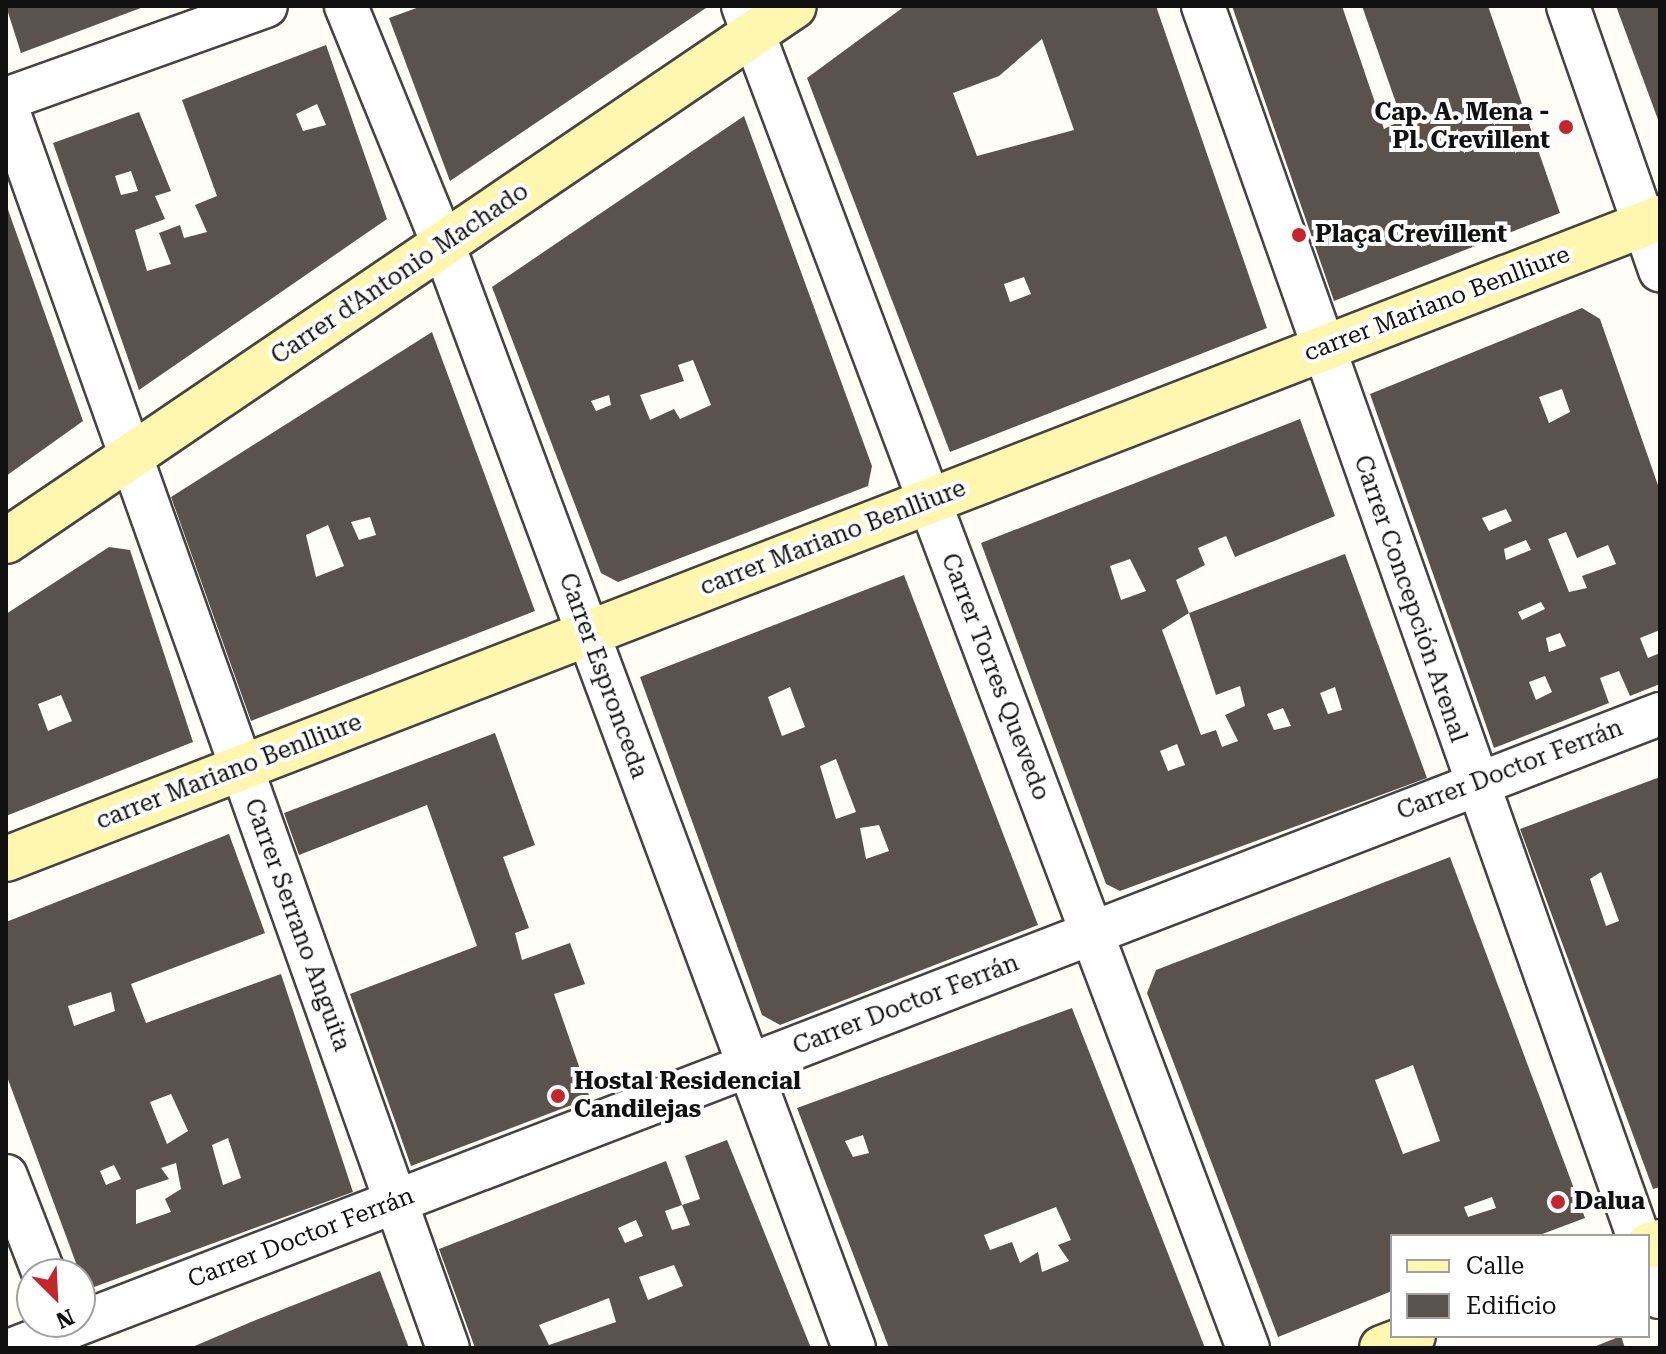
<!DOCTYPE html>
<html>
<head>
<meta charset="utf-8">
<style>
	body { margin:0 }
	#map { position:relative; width:1666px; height:1354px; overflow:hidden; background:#fffdf5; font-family:"Roboto Serif",serif }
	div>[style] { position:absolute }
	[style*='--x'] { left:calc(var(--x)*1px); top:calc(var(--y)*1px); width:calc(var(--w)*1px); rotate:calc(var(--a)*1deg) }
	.building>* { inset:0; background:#5a524d }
	.roads { filter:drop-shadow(2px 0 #444) drop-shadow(-2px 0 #444) drop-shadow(0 2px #444) drop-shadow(0 -2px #444) }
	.street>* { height:42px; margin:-21px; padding:0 21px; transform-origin:21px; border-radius:21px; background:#fff }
	.secondary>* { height:44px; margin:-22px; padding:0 22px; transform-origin:22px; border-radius:22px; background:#fff6b0 }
	.dots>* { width:22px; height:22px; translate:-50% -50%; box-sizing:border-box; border:4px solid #fff; border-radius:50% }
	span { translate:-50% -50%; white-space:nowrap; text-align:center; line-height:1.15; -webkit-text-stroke:8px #fff; paint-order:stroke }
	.poi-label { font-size:24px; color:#111; font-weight:700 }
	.right { translate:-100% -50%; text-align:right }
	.left { translate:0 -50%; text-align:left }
	.street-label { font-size:24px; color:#111 }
	.frame { position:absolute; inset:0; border:8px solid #111; pointer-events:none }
	.legend { position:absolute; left:1390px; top:1234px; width:260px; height:104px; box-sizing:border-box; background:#fff; border:2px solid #a0a0a0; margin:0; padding:10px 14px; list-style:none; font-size:24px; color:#111 }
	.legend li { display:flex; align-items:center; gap:16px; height:40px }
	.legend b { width:40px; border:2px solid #a0a0a0 }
	.north { position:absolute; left:16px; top:1258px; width:80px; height:80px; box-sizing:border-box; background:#fff; border:2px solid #a0a0a0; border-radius:50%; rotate:156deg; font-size:22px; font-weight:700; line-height:32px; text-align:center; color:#111 }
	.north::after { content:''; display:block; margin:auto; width:28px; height:36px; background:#c4262e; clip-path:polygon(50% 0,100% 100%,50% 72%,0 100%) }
</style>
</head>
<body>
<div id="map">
	<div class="building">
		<div style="clip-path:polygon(6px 6px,146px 6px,21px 53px)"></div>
		<div style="clip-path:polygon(422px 6px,705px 6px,706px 8px,450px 181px,389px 18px)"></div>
		<div style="clip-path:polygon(evenodd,905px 6px,1156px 6px,1267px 328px,950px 452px,807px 78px,905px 6px,1042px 39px,1074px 130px,977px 156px,953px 93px,999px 76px,1042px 39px,905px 6px,1024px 277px,1031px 294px,1010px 302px,1004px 284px,1024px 277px)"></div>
		<div style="clip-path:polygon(1232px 6px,1342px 6px,1384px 129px,1402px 120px,1362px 6px,1488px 6px,1560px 213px,1334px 301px)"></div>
		<div style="clip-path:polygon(1616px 6px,1660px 6px,1660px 125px)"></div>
		<div style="clip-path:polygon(evenodd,326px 45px,387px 219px,139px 390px,53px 143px,139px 112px,171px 191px,155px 196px,165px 219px,135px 230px,147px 271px,171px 264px,159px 233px,180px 225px,184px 238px,207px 232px,195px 205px,217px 196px,182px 100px,326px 45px,317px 104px,326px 125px,303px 131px,296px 114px,317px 104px,326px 45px,131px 171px,138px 191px,121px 195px,115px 176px,131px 171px)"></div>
		<div style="clip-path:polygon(evenodd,744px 116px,872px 466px,868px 486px,618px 582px,601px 573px,492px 287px,744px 116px,693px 360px,711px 405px,680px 419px,674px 409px,650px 420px,640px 395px,684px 381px,678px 365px,693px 360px,744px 116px,609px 395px,611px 405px,596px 411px,591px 401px,609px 395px)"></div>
		<div style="clip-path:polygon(6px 204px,83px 421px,6px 476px)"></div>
		<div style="clip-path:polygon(evenodd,1582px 308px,1600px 319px,1660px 491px,1660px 630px,1640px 638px,1648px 658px,1660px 653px,1660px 684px,1630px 696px,1619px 671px,1600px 678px,1609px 703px,1494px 748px,1370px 394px,1582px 308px,1562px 389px,1570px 412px,1549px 423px,1539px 397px,1562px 389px,1582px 308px,1506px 509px,1512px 521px,1489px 531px,1482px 518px,1506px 509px,1582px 308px,1566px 532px,1577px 558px,1608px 545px,1616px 564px,1582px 576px,1587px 588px,1569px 592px,1548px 539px,1566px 532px,1582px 308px,1526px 540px,1531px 550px,1506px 560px,1504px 549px,1526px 540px,1582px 308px,1541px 602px,1545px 609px,1522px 620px,1518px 612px,1541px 602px,1582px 308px,1560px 633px,1566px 646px,1549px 652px,1546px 638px,1560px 633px,1582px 308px,1545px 676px,1552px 692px,1536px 700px,1529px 682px,1545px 676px)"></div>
		<div style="clip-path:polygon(evenodd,432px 332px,535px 611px,251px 721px,171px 497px,432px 332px,370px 517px,376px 535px,359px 540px,351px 522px,370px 517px,432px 332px,328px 525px,344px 566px,316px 577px,306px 535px,328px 525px)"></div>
		<div style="clip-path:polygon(evenodd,1300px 419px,1335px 516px,1235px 557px,1226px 536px,1198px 548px,1205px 565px,1176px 580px,1189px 613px,1162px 630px,1201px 735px,1216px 730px,1222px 747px,1238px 741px,1225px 715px,1245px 706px,1240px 686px,1216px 695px,1189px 613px,1345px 554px,1427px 778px,1120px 891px,1106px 884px,981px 543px,1300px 419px,1130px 559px,1146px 591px,1121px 600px,1110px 566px,1130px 559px,1300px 419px,1335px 687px,1342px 710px,1328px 714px,1320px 693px,1335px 687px,1300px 419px,1283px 708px,1291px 726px,1274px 730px,1267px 714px,1283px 708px,1300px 419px,1177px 744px,1185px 765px,1168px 771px,1160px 751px,1177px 744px)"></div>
		<div style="clip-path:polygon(evenodd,109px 547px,130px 550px,193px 742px,6px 816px,6px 614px,109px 547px,61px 695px,72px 721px,48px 731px,38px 704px,61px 695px)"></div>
		<div style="clip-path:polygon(evenodd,904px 575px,1038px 925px,780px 1025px,762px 1015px,640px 677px,904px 575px,790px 687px,805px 727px,782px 736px,768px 697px,790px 687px,904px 575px,836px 759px,856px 812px,836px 819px,820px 766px,836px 759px,904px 575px,879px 825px,889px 851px,866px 859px,860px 828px,879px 825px)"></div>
		<div style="clip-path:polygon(495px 733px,535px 845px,503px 857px,529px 928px,515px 933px,522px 960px,570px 943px,585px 984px,554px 994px,590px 1098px,411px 1166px,350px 994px,477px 946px,427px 805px,299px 855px,284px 813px)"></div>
		<div style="clip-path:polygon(evenodd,1660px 777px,1660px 1187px,1653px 1189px,1520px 829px,1660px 777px,1601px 872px,1619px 921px,1606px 926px,1590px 879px,1601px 872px)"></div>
		<div style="clip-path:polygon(evenodd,229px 834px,265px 933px,131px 984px,146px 1023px,281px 974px,353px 1192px,86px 1290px,6px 1074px,6px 922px,229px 834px,111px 992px,115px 1011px,74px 1026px,68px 1006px,111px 992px,229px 834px,171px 1094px,188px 1131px,167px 1144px,150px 1102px,171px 1094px,229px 834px,228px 1138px,241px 1178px,223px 1185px,212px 1145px,228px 1138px,229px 834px,176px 1163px,181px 1189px,165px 1199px,171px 1212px,136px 1224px,136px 1190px,169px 1179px,161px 1168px,176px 1163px,229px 834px,114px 1165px,121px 1179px,106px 1185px,100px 1171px,114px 1165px)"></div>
		<div style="clip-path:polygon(evenodd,1450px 857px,1585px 1218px,1537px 1236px,1392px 1236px,1392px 1291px,1278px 1337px,1147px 993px,1156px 970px,1450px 857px,1413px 1065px,1440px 1141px,1403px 1154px,1375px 1080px,1413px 1065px,1450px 857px,1492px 1197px,1496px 1208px,1468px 1217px,1464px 1207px,1492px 1197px)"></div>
		<div style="clip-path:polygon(evenodd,1072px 1008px,1205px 1348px,889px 1348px,797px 1108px,1072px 1008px,863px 1135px,869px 1153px,853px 1157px,845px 1141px,863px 1135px,1072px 1008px,1056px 1207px,1071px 1240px,1058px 1245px,1069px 1261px,1042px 1272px,1038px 1252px,1020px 1263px,1012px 1242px,990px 1250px,984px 1235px,1056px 1207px)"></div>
		<div style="clip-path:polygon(evenodd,727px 1140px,811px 1348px,475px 1348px,439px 1249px,666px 1161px,682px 1205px,700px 1199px,685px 1156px,727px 1140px,682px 1205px,690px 1225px,672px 1230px,665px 1211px,682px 1205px,727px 1140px,636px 1220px,643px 1236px,625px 1243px,618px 1228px,636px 1220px,727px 1140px,674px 1265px,683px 1286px,648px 1300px,639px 1277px,674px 1265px,727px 1140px,609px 1298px,616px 1322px,549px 1345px,539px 1325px,609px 1298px)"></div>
		<div style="clip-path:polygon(380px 1271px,409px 1348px,190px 1348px,251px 1322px)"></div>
		<div style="clip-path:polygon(1621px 1336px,1625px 1348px,1591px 1348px)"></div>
	</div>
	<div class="roads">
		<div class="street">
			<div style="--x:346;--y:6;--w:257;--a:67.8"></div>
			<div style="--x:443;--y:244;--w:1178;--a:69.58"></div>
			<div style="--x:743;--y:6;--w:1434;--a:69.38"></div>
			<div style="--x:1203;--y:6;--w:1305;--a:70.52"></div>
			<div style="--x:1568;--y:6;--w:280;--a:70.8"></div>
			<div style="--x:6;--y:99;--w:276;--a:-19.7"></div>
			<div style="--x:6;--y:105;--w:1319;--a:70.43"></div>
			<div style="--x:6;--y:1176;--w:105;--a:68.8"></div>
			<div style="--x:1648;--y:1263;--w:36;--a:71"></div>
			<div style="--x:16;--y:1348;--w:1762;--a:-21.09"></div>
		</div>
		<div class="secondary">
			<div style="--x:6;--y:541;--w:952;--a:-34.17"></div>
			<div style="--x:6;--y:859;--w:1774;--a:-21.18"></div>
			<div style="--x:1648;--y:1246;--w:13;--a:-18"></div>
			<div style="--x:1382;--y:1348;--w:33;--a:-21"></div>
		</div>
	</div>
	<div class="dots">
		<div style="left:1566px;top:127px;background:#c4262e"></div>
		<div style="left:1299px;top:235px;background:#c4262e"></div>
		<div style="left:558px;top:1096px;background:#c4262e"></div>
		<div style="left:1558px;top:1202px;background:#c4262e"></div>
	</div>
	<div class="poi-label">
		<span class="right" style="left:1550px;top:127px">Cap. A. Mena -<br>Pl. Crevillent</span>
		<span class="left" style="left:1315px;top:235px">Plaça Crevillent</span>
		<span class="left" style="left:574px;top:1096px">Hostal Residencial<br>Candilejas</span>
		<span class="left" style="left:1574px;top:1202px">Dalua</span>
	</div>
	<div class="street-label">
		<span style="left:400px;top:274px;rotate:-34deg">Carrer d'Antonio Machado</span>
		<span style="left:1437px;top:304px;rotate:-21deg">carrer Mariano Benlliure</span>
		<span style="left:833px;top:538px;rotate:-21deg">carrer Mariano Benlliure</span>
		<span style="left:1410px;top:599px;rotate:71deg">Carrer Concepción Arenal</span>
		<span style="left:603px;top:676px;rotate:70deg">Carrer Espronceda</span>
		<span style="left:995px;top:677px;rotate:69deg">Carrer Torres Quevedo</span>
		<span style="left:1510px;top:770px;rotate:-21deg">Carrer Doctor Ferrán</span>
		<span style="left:229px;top:772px;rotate:-21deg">carrer Mariano Benlliure</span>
		<span style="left:297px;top:925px;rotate:70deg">Carrer Serrano Anguita</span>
		<span style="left:906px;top:1005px;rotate:-21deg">Carrer Doctor Ferrán</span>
		<span style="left:301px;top:1238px;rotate:-21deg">Carrer Doctor Ferrán</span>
	</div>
	<div class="frame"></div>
	<ul class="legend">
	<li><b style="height:10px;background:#fff6b0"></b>Calle</li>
	<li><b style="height:22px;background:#5a524d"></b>Edificio</li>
	</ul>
	<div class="north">N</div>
</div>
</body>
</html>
